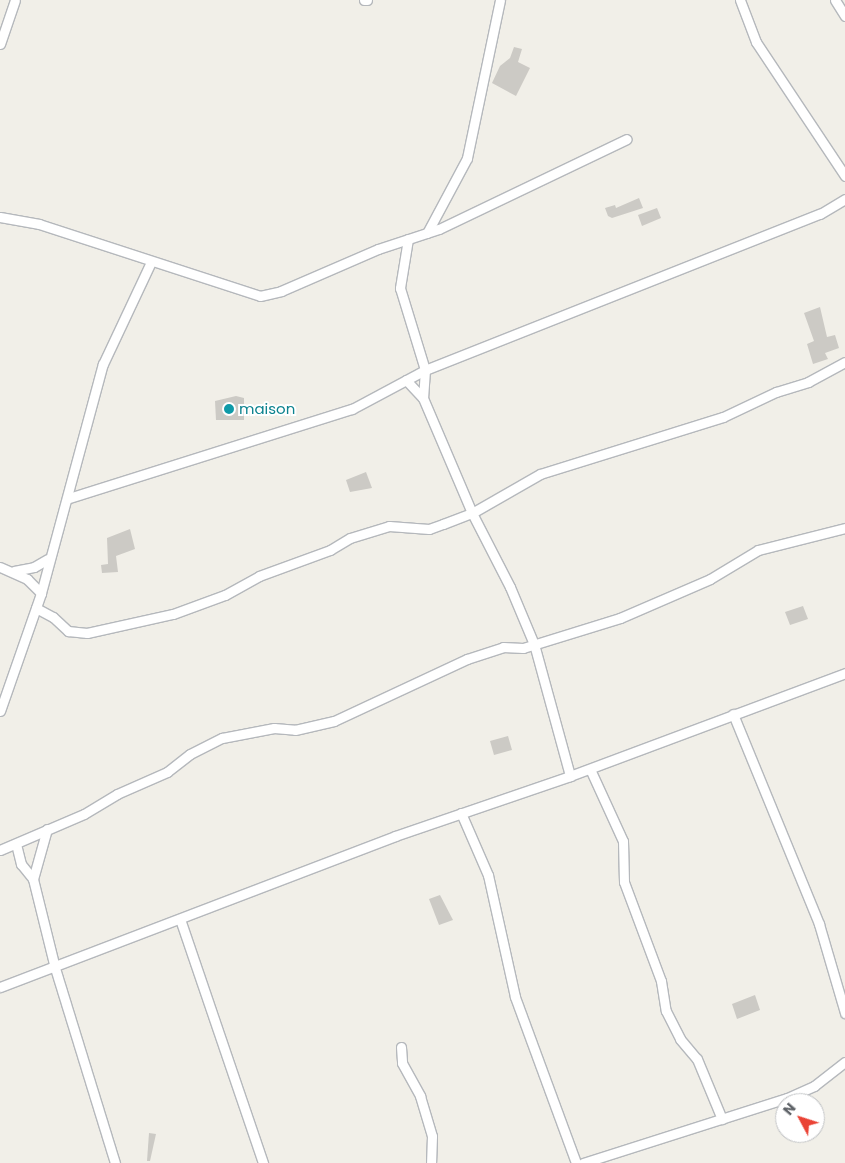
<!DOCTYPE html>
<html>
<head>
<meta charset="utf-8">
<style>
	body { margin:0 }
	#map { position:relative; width:845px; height:1163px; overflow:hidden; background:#f1efe8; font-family:Poppins,sans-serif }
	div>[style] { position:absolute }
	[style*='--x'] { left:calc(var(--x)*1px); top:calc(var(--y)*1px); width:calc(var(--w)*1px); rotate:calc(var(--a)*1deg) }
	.building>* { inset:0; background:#cccac5 }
	.roads { filter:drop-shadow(1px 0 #b5b8bc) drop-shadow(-1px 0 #b5b8bc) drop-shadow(0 1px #b5b8bc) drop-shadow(0 -1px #b5b8bc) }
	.street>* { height:9px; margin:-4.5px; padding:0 4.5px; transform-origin:4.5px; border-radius:4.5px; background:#fff }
	.dots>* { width:14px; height:14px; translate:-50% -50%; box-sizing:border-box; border:2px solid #fff; border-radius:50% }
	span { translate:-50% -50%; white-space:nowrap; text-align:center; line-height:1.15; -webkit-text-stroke:4px #fff; paint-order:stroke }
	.culture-label { font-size:15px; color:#0d838f }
	.left { translate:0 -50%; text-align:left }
	.north { position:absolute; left:775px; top:1093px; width:50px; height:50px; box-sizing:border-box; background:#fff; border:1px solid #bfc1c3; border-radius:50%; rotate:310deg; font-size:14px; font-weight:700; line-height:20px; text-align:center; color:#5f6368 }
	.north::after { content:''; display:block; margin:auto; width:18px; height:22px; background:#ea4335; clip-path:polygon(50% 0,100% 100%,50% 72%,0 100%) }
</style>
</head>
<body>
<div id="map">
	<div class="building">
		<div style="clip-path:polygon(514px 47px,522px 49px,518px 62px,530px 68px,516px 96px,492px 83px,500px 66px,510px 58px)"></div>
		<div style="clip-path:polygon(639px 198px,643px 208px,612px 218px,608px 216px,605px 208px,615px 205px,616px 208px)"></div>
		<div style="clip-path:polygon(657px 208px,661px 218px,642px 226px,638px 215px)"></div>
		<div style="clip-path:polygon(820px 307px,827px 337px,835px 335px,839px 348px,825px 353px,828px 359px,813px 364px,807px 344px,814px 341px,804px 313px)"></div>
		<div style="clip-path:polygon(236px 396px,244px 398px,244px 420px,216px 420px,215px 401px)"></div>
		<div style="clip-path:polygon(366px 472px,372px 488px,350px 492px,346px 480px)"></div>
		<div style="clip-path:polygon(130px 529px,135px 549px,116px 556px,118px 572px,102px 573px,101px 565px,108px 564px,107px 538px)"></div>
		<div style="clip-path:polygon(803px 606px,808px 619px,790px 625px,785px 612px)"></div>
		<div style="clip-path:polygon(508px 736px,512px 750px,494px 755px,490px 741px)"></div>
		<div style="clip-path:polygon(440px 895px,453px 920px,439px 925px,429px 899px)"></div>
		<div style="clip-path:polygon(755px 995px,760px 1010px,737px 1019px,732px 1004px)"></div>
		<div style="clip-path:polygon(149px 1133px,156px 1134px,150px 1161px,147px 1161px)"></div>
	</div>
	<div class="roads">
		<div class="street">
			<div style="--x:364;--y:0;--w:3;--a:0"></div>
			<div style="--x:740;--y:0;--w:45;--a:69.1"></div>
			<div style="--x:756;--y:42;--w:161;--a:56.4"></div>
			<div style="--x:835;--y:0;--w:19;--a:58"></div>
			<div style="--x:0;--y:44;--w:46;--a:-71.2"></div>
			<div style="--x:0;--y:217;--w:40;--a:10"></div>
			<div style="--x:39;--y:224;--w:232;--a:18"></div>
			<div style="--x:260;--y:296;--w:22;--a:-13"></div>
			<div style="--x:281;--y:291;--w:106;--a:-23.4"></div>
			<div style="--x:378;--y:249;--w:64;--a:-18.2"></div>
			<div style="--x:439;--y:229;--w:208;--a:-25.6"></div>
			<div style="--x:427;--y:233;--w:85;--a:-61.9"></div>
			<div style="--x:467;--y:158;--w:161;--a:-78.2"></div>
			<div style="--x:408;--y:239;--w:50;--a:99.3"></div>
			<div style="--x:400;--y:288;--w:86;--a:73"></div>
			<div style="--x:425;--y:370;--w:28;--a:94"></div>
			<div style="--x:423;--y:398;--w:125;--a:66.9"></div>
			<div style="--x:472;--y:513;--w:83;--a:62.8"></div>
			<div style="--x:510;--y:587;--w:62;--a:67.2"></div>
			<div style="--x:534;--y:644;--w:137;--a:74.7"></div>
			<div style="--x:406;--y:380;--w:25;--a:47"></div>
			<div style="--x:69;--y:498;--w:297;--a:-17.5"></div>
			<div style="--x:352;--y:409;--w:83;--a:-28.1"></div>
			<div style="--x:425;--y:370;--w:425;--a:-21.6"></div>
			<div style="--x:820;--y:214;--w:29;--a:-31"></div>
			<div style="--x:0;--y:567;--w:30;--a:24"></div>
			<div style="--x:27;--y:579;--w:20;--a:45"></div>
			<div style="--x:14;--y:571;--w:20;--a:-11"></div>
			<div style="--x:34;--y:567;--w:16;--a:-30"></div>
			<div style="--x:36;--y:608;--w:19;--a:28"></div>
			<div style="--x:53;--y:617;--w:21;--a:43"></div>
			<div style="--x:68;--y:631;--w:19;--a:6"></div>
			<div style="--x:87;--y:633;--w:88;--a:-12.5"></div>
			<div style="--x:173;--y:614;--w:55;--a:-20.1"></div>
			<div style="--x:225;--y:595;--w:39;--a:-29"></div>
			<div style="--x:259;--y:576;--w:76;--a:-20.1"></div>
			<div style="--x:330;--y:550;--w:23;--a:-31"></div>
			<div style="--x:350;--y:538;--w:41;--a:-17.1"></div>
			<div style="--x:389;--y:526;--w:40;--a:4.3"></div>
			<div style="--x:429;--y:529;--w:15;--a:-20"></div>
			<div style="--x:443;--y:524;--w:31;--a:-21"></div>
			<div style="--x:472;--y:513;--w:78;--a:-29.8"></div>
			<div style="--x:540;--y:474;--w:192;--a:-17.3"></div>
			<div style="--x:723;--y:417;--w:59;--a:-25.3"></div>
			<div style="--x:776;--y:392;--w:34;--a:-17"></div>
			<div style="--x:808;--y:382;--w:42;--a:-28.4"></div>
			<div style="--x:0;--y:711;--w:125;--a:-70.8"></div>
			<div style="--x:41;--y:593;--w:237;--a:-74.9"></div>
			<div style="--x:103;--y:364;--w:113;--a:-64.8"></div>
			<div style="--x:733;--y:714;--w:227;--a:67.7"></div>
			<div style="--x:819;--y:924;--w:93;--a:73.7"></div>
			<div style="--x:590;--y:769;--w:79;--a:65.4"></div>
			<div style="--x:623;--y:841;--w:41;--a:88.6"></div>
			<div style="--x:624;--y:882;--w:106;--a:69.5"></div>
			<div style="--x:661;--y:981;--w:30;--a:81"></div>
			<div style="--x:666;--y:1011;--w:31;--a:63"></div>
			<div style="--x:680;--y:1039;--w:26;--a:50"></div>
			<div style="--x:697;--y:1059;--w:65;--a:67.4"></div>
			<div style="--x:461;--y:813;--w:68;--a:66.5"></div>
			<div style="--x:488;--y:875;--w:125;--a:77.5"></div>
			<div style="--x:515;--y:997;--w:177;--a:69.8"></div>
			<div style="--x:47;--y:829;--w:52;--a:105.6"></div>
			<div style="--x:33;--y:879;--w:92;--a:76.1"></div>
			<div style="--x:55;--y:968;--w:204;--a:72.9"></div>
			<div style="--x:16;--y:844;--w:21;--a:76"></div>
			<div style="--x:21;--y:864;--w:19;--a:51"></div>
			<div style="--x:0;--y:850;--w:91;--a:-23.2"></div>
			<div style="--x:84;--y:814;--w:39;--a:-31"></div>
			<div style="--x:117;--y:794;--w:55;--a:-23.7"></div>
			<div style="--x:167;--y:772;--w:29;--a:-38"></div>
			<div style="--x:190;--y:754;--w:36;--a:-27"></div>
			<div style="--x:222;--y:738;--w:53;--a:-10.9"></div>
			<div style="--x:274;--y:728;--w:21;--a:5"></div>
			<div style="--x:295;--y:730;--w:40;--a:-13"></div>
			<div style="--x:334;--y:721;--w:147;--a:-25"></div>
			<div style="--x:467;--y:659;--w:38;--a:-18"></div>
			<div style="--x:503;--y:647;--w:20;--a:3"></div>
			<div style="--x:523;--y:648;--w:102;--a:-17.2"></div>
			<div style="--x:620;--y:618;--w:98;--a:-23.4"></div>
			<div style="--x:710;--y:579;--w:56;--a:-31.1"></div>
			<div style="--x:758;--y:550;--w:90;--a:-14.2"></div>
			<div style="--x:180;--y:919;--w:258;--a:71.2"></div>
			<div style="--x:0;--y:987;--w:423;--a:-20.9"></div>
			<div style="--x:395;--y:836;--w:185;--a:-18.9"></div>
			<div style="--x:570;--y:776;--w:294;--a:-20.5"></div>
			<div style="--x:401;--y:1047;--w:16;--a:86"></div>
			<div style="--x:402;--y:1063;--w:38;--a:61"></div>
			<div style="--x:420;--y:1096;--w:42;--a:73.3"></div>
			<div style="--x:432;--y:1136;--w:27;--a:92"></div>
			<div style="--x:583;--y:1163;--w:214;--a:-17.7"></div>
			<div style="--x:787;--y:1098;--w:30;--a:-24"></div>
			<div style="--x:814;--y:1086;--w:39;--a:-38"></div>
		</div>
	</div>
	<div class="dots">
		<div style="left:229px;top:409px;background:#0f9aa8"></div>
	</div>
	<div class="culture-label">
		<span class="left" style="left:239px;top:409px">maison</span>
	</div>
	<div class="north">N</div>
</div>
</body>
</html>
